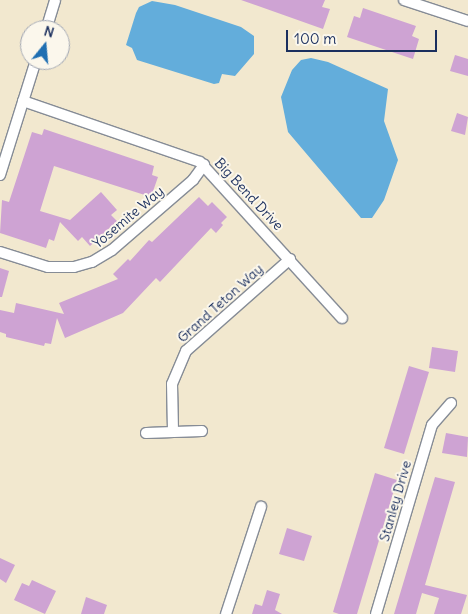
<!DOCTYPE html>
<html>
<head>
<meta charset="utf-8">
<style>
	body { margin:0 }
	#map { position:relative; width:468px; height:614px; overflow:hidden; background:#f2e8cf; font-family:Delius,sans-serif }
	div>[style] { position:absolute }
	[style*='--x'] { left:calc(var(--x)*1px); top:calc(var(--y)*1px); width:calc(var(--w)*1px); rotate:calc(var(--a)*1deg) }
	.water>* { inset:0; background:#63addb }
	.building>* { inset:0; background:#cea3d3 }
	.roads { filter:drop-shadow(1px 0 #868c96) drop-shadow(-1px 0 #868c96) drop-shadow(0 1px #868c96) drop-shadow(0 -1px #868c96) }
	.street>* { height:10px; margin:-5px; padding:0 5px; transform-origin:5px; border-radius:5px; background:#fff }
	span { translate:-50% -50%; white-space:nowrap; text-align:center; line-height:1.15; -webkit-text-stroke:4px #fbf7ec; paint-order:stroke }
	.street-label { font-size:14px; color:#1b2f5e }
	.north { position:absolute; left:20px; top:20px; width:50px; height:50px; box-sizing:border-box; background:#fbf7ec; border:1px solid #a1a7b3; border-radius:50%; rotate:17deg; font-size:14px; font-weight:700; line-height:20px; text-align:center; color:#1b2f5e }
	.north::after { content:''; display:block; margin:auto; width:18px; height:22px; background:#1f6fb2; clip-path:polygon(50% 0,100% 100%,50% 72%,0 100%) }
	.scale { position:absolute; left:286px; top:30px; width:151px; height:22px; box-sizing:border-box; border:2px solid #1b2f5e; border-top:0; padding-left:6px; font-size:15px; line-height:18px; white-space:nowrap; color:#1b2f5e; -webkit-text-stroke:4px #fbf7ec; paint-order:stroke }
</style>
</head>
<body>
<div id="map">
	<div class="water">
		<div style="clip-path:polygon(152px 1px,175px 5px,241px 27px,254px 36px,254px 54px,235px 76px,222px 74px,219px 83px,214px 84px,137px 60px,132px 48px,126px 45px,136px 13px,139px 7px)"></div>
		<div style="clip-path:polygon(311px 58px,328px 62px,388px 89px,384px 121px,398px 160px,384px 200px,372px 218px,361px 218px,288px 132px,281px 97px,292px 70px,301px 60px)"></div>
	</div>
	<div class="building">
		<div style="clip-path:polygon(241px 0,325px 0,322px 7px,330px 9px,323px 29px)"></div>
		<div style="clip-path:polygon(363px 8px,416px 26px,412px 36px,419px 39px,413px 59px,347px 37px,354px 16px,360px 18px)"></div>
		<div style="clip-path:polygon(455px 55px,468px 59px,468px 76px,450px 71px)"></div>
		<div style="clip-path:polygon(457px 113px,468px 117px,465px 135px,451px 131px)"></div>
		<div style="clip-path:polygon(44px 129px,154px 166px,152px 175px,158px 177px,151px 197px,54px 166px,40px 211px,70px 220px,101px 192px,117px 210px,111px 215px,117px 221px,90px 246px,82px 237px,78px 241px,60px 222px,54px 241px,49px 239px,46px 248px,0 233px,2px 200px,9px 202px,32px 132px,42px 135px)"></div>
		<div style="clip-path:polygon(199px 197px,208px 206px,212px 202px,227px 217px,221px 223px,223px 225px,216px 233px,211px 228px,160px 282px,156px 278px,123px 313px,65px 338px,57px 318px,51px 344px,45px 343px,44px 346px,6px 337px,6px 334px,0 332px,0 310px,14px 313px,16px 303px,64px 314px,59px 303px,118px 279px,113px 274px,128px 259px,130px 261px,149px 240px,152px 242px)"></div>
		<div style="clip-path:polygon(0 268px,9px 271px,2px 297px,0 297px)"></div>
		<div style="clip-path:polygon(432px 347px,458px 351px,455px 372px,429px 368px)"></div>
		<div style="clip-path:polygon(409px 366px,429px 372px,404px 454px,384px 448px)"></div>
		<div style="clip-path:polygon(446px 433px,468px 437px,467px 457px,442px 453px)"></div>
		<div style="clip-path:polygon(375px 473px,397px 480px,357px 614px,339px 614px,333px 612px)"></div>
		<div style="clip-path:polygon(435px 477px,455px 482px,425px 585px,467px 595px,461px 614px,434px 614px,439px 598px,422px 593px,416px 614px,394px 614px)"></div>
		<div style="clip-path:polygon(287px 528px,312px 536px,304px 561px,279px 554px)"></div>
		<div style="clip-path:polygon(0 558px,15px 565px,6px 583px,0 579px)"></div>
		<div style="clip-path:polygon(32px 580px,56px 591px,45px 614px,14px 600px,22px 583px,29px 586px)"></div>
		<div style="clip-path:polygon(267px 590px,280px 594px,275px 610px,282px 614px,252px 614px,255px 604px,262px 606px)"></div>
		<div style="clip-path:polygon(86px 597px,107px 605px,104px 614px,81px 614px)"></div>
	</div>
	<div class="roads">
		<div class="street">
			<div style="--x:404;--y:0;--w:67;--a:18.2"></div>
			<div style="--x:46;--y:30;--w:31;--a:-73"></div>
			<div style="--x:23;--y:101;--w:187;--a:19"></div>
			<div style="--x:200;--y:162;--w:211;--a:47.7"></div>
			<div style="--x:0;--y:175;--w:121;--a:-72.6"></div>
			<div style="--x:0;--y:252;--w:50;--a:17.4"></div>
			<div style="--x:48;--y:267;--w:26;--a:0"></div>
			<div style="--x:74;--y:267;--w:19;--a:-16"></div>
			<div style="--x:92;--y:262;--w:23;--a:-31"></div>
			<div style="--x:112;--y:250;--w:107;--a:-40.8"></div>
			<div style="--x:193;--y:180;--w:19;--a:-54"></div>
			<div style="--x:173;--y:431;--w:47;--a:-91.2"></div>
			<div style="--x:172;--y:384;--w:36;--a:-67"></div>
			<div style="--x:186;--y:351;--w:139;--a:-41.5"></div>
			<div style="--x:146;--y:433;--w:56;--a:-2"></div>
			<div style="--x:226;--y:614;--w:113;--a:-71.9"></div>
			<div style="--x:376;--y:614;--w:197;--a:-73.5"></div>
			<div style="--x:432;--y:425;--w:29;--a:-49"></div>
		</div>
	</div>
	<div class="street-label">
		<span style="left:249px;top:194px;rotate:47deg">Big Bend Drive</span>
		<span style="left:128px;top:217px;rotate:-40deg">Yosemite Way</span>
		<span style="left:220px;top:303px;rotate:-42deg">Grand Teton Way</span>
		<span style="left:395px;top:501px;rotate:-74deg">Stanley Drive</span>
	</div>
	<div class="north">N</div>
	<div class="scale">100 m</div>
</div>
</body>
</html>
